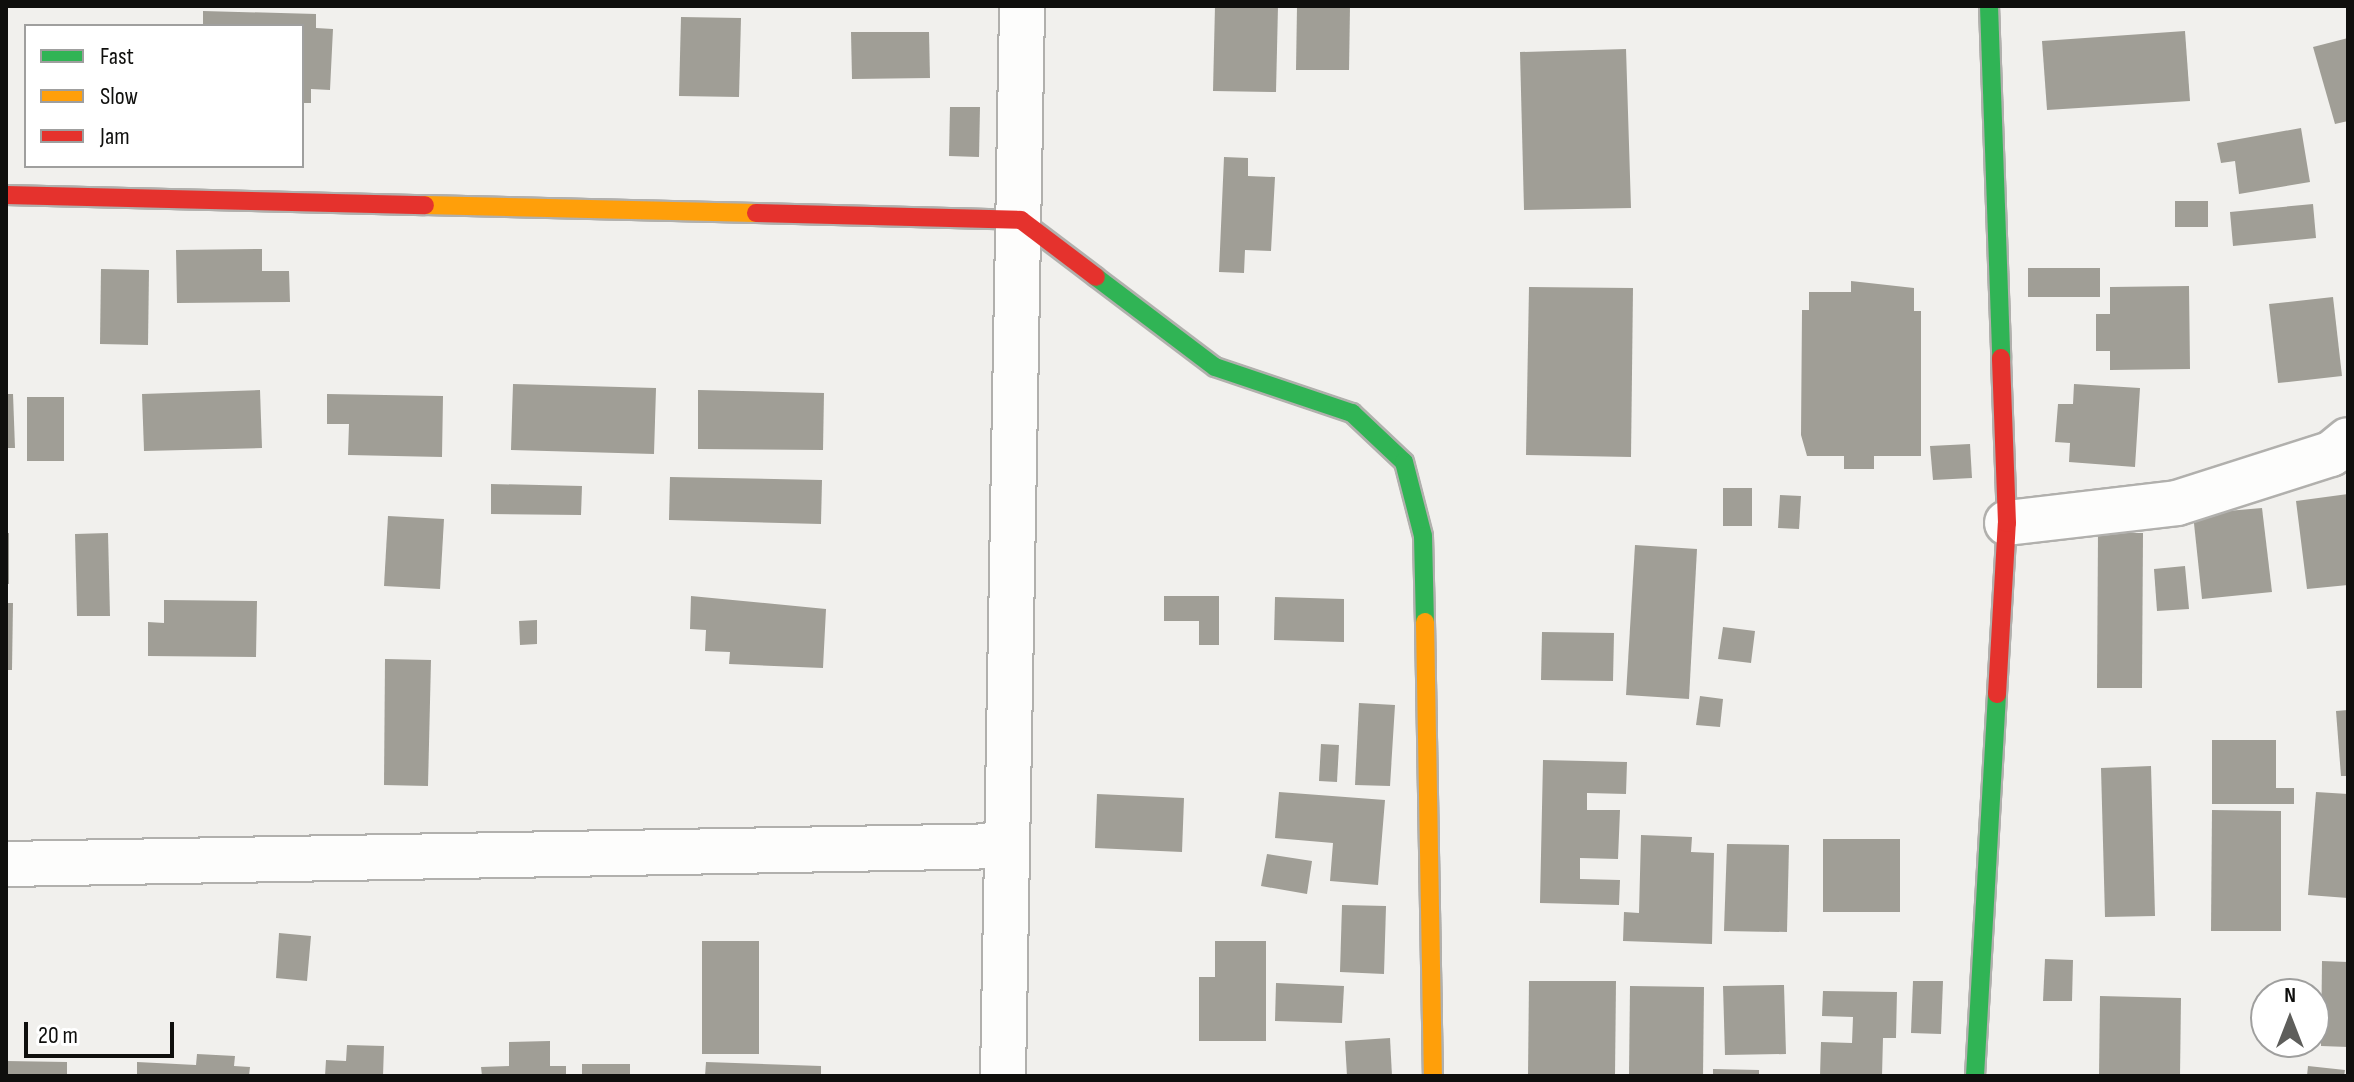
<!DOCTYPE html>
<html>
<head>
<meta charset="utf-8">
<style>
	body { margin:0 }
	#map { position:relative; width:2354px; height:1082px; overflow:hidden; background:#f1f0ed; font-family:"Sofia Sans Condensed",sans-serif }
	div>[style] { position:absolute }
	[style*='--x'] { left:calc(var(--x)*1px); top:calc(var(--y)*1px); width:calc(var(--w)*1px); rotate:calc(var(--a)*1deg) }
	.building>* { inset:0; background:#a09e96 }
	.roads { filter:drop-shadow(2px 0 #b1b0ad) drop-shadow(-2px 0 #b1b0ad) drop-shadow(0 2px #b1b0ad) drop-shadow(0 -2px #b1b0ad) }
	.street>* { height:44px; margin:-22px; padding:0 22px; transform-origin:22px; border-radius:22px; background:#fdfdfc }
	.fast>* { height:18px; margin:-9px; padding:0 9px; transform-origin:9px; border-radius:9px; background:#30b455 }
	.slow>* { height:18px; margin:-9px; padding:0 9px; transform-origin:9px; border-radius:9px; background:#ff9f0a }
	.jam>* { height:18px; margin:-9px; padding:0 9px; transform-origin:9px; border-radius:9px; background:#e5322d }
	span { translate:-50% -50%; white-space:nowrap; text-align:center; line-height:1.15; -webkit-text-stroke:7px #fff; paint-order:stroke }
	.frame { position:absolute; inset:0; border:8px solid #0f0f0d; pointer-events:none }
	.legend { position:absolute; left:24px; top:24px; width:280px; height:144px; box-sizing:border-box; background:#fff; border:2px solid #9f9f9e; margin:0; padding:10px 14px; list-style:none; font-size:24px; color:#0f0f0d }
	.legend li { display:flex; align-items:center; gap:16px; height:40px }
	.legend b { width:40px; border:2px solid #9f9f9e }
	.north { position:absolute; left:2250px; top:978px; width:80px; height:80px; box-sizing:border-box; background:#fff; border:2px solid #9f9f9e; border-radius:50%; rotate:0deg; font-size:22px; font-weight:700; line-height:32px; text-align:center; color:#0f0f0d }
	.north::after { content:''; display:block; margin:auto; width:28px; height:36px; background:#5e5e5b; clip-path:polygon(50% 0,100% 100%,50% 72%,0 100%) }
	.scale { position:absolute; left:24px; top:1022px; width:150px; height:36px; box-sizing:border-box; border:4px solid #0f0f0d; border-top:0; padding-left:10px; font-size:24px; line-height:28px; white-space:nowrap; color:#0f0f0d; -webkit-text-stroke:6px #fff; paint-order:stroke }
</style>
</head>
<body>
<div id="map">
	<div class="building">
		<div style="clip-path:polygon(1215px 6px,1278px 6px,1276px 92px,1213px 91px)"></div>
		<div style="clip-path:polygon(1297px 6px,1350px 6px,1349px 70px,1296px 70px)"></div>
		<div style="clip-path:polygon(203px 11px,316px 14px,316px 28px,333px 29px,330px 90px,311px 89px,311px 103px,302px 103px,302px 26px,203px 26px)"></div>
		<div style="clip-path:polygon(681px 17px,741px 18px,739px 97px,679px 96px)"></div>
		<div style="clip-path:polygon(2185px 31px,2190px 101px,2047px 110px,2042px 41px)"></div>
		<div style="clip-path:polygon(851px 32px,929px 32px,930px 78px,852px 79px)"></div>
		<div style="clip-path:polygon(2348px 38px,2348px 121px,2335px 124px,2313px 47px)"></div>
		<div style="clip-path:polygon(1626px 49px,1631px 208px,1524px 210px,1520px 52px)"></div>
		<div style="clip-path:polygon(950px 107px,980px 107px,979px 157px,949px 156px)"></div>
		<div style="clip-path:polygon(2301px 128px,2310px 182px,2239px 194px,2235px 161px,2221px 163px,2217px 143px)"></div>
		<div style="clip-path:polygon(1224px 157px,1248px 158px,1248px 176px,1275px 177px,1271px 251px,1245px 250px,1244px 273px,1219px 272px)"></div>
		<div style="clip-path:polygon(2175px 201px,2208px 201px,2208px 227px,2175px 227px)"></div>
		<div style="clip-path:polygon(2313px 204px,2316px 238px,2233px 246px,2230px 212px)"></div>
		<div style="clip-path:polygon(262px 249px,262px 271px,289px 271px,290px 302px,177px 303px,176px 250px)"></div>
		<div style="clip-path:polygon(2028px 268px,2100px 268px,2100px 297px,2028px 297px)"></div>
		<div style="clip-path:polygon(101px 269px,149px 270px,148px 345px,100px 344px)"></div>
		<div style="clip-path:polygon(1851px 281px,1914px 288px,1914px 311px,1921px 311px,1921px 456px,1874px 456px,1874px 469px,1844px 469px,1844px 456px,1807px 456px,1801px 435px,1802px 310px,1809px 310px,1809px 292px,1851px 292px)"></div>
		<div style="clip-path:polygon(2189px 286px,2190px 369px,2110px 370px,2110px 351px,2096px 351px,2096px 314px,2110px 314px,2110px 287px)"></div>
		<div style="clip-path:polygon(1529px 287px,1633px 288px,1631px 457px,1526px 455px)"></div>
		<div style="clip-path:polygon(2333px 297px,2342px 376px,2278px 383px,2269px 304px)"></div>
		<div style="clip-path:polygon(513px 384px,656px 388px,654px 454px,511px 450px)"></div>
		<div style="clip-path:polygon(2074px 384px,2140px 388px,2135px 467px,2069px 462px,2070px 443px,2055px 442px,2058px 404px,2073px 404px)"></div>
		<div style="clip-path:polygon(260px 390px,262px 448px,144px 451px,142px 394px)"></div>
		<div style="clip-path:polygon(698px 390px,824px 393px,823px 450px,698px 449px)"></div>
		<div style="clip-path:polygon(6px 394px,13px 394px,15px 448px,6px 448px)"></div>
		<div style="clip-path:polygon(327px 394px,443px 396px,442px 457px,348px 455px,349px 424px,327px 424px)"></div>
		<div style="clip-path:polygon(27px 397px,64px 397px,64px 461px,27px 461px)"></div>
		<div style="clip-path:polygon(1970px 444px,1972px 478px,1933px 480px,1930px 446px)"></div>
		<div style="clip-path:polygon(670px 477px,822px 480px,821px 524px,669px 520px)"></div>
		<div style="clip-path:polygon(491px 484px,582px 486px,581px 515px,491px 514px)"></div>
		<div style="clip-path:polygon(1723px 488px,1752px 488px,1752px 526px,1723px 526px)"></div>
		<div style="clip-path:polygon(2348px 494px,2348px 585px,2307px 589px,2296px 501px)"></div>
		<div style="clip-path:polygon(1780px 495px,1801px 496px,1799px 529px,1778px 528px)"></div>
		<div style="clip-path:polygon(2262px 508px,2272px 592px,2202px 599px,2193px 514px)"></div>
		<div style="clip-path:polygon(388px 516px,444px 519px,440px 589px,384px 586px)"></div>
		<div style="clip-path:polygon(6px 533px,9px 533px,9px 584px,6px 584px)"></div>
		<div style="clip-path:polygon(108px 533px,110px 616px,77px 616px,75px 534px)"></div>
		<div style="clip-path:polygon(2098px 533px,2143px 533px,2142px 688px,2097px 688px)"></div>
		<div style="clip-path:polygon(1635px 545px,1697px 549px,1689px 699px,1626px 695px)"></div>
		<div style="clip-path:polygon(2185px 566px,2189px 609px,2157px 611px,2154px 569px)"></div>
		<div style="clip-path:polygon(691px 596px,826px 609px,823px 668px,729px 664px,730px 652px,705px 651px,706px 630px,690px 629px)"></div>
		<div style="clip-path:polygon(1164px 596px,1219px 596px,1219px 645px,1199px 645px,1199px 621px,1164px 621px)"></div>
		<div style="clip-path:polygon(1275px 597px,1344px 599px,1344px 642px,1274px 640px)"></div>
		<div style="clip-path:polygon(164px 600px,257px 601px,256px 657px,148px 656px,148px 622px,164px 623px)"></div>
		<div style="clip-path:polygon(6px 603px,13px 603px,12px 670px,6px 670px)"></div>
		<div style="clip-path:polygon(537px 620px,537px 644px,520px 645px,519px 621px)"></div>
		<div style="clip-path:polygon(1723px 627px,1755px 631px,1751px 663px,1718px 659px)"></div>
		<div style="clip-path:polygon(1542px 632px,1614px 633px,1613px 681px,1541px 680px)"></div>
		<div style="clip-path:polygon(385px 659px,431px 660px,428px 786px,384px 785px)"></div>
		<div style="clip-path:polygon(1700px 696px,1723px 699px,1720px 727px,1696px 725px)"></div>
		<div style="clip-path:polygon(1359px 703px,1395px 705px,1390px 786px,1355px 785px)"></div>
		<div style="clip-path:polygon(2348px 710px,2348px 776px,2341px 776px,2336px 711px)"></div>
		<div style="clip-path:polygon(2212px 740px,2276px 740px,2276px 788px,2294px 788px,2294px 804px,2212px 804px)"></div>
		<div style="clip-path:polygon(1321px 744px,1339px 745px,1337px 782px,1319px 781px)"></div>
		<div style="clip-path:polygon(1543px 760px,1627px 762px,1626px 794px,1587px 793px,1587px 810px,1620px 810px,1618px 859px,1580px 858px,1580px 879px,1620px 880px,1619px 905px,1540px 903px)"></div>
		<div style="clip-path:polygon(2151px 766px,2155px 916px,2105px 917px,2101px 768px)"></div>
		<div style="clip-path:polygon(1279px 792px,1385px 800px,1378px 885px,1330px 881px,1333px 843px,1275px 838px)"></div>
		<div style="clip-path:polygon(2316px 792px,2348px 794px,2348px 898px,2308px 895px)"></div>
		<div style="clip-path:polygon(1097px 794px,1184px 798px,1182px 852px,1095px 848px)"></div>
		<div style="clip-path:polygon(2212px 810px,2281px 811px,2281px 931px,2211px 931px)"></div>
		<div style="clip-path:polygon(1641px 835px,1692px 837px,1691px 852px,1714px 853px,1712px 944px,1623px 941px,1624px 912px,1639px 913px)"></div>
		<div style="clip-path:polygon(1823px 839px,1900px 839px,1900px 912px,1823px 912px)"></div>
		<div style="clip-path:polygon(1727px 844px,1789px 845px,1787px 932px,1724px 931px)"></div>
		<div style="clip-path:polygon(1267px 854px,1312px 861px,1307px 894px,1261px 886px)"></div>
		<div style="clip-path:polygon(1342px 905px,1386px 906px,1384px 974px,1340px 972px)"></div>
		<div style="clip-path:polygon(279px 933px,311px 936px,307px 981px,276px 978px)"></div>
		<div style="clip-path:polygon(702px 941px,759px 941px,759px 1054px,702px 1054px)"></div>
		<div style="clip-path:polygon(1215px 941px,1266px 941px,1266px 1041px,1199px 1041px,1199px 977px,1215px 977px)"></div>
		<div style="clip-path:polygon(2045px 959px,2073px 960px,2072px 1001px,2043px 1001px)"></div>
		<div style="clip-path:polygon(2322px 961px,2348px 962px,2348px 1047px,2321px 1046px)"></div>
		<div style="clip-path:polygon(1529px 981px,1616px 981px,1615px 1076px,1528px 1076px)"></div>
		<div style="clip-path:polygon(1913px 981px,1943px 981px,1941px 1034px,1911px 1033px)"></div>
		<div style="clip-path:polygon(1276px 983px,1344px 986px,1342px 1023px,1275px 1021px)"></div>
		<div style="clip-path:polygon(1784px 985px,1786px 1054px,1725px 1055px,1723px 986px)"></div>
		<div style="clip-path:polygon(1630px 986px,1704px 987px,1703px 1076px,1629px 1076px)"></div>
		<div style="clip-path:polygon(1823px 991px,1897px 992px,1896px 1038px,1883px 1038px,1882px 1076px,1820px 1076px,1821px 1042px,1852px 1043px,1853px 1017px,1822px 1016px)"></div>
		<div style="clip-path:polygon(2100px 996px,2181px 998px,2180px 1076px,2099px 1076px)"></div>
		<div style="clip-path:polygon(1390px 1038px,1392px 1076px,1347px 1076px,1345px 1041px)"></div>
		<div style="clip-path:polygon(550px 1041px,550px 1066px,566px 1066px,566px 1076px,482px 1076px,481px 1067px,509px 1066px,509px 1042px)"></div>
		<div style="clip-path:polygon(347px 1045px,384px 1046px,383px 1076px,325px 1076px,326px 1060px,346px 1061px)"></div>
		<div style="clip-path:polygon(197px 1054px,235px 1056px,234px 1066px,250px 1067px,249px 1076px,137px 1076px,137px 1062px,196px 1065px)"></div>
		<div style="clip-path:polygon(6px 1061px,67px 1062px,67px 1076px,6px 1076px)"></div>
		<div style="clip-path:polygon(706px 1062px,821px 1066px,821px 1076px,705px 1076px)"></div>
		<div style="clip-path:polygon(582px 1064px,630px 1064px,630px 1076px,582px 1076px)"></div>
		<div style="clip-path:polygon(2308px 1066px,2345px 1070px,2344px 1076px,2307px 1076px)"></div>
		<div style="clip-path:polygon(1713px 1069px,1759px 1070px,1759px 1076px,1713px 1076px)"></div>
	</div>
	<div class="roads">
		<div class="street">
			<div style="--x:2007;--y:523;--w:171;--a:-6.7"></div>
			<div style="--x:2177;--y:503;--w:162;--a:-17.7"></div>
			<div style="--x:2331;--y:454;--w:22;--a:-39"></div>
			<div style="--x:6;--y:864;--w:1001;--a:-1.03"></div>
			<div style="--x:1003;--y:1076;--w:1070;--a:-88.98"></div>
		</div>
		<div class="fast">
			<div style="--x:1989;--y:6;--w:352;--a:88"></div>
			<div style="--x:1096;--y:277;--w:149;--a:37.1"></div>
			<div style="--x:1215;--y:367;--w:145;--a:18.6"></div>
			<div style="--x:1352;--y:413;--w:71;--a:43.3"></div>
			<div style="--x:1404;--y:462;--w:76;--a:75.6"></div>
			<div style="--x:1423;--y:536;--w:86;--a:88.7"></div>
			<div style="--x:1975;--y:1076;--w:383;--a:-86.7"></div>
		</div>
		<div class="slow">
			<div style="--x:425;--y:205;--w:331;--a:1.4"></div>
			<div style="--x:1425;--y:622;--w:454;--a:89"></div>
		</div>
		<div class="jam">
			<div style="--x:6;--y:195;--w:419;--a:1.4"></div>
			<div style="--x:756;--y:213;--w:265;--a:1.5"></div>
			<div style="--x:1021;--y:220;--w:94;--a:37.2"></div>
			<div style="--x:1997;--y:694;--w:171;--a:-86.7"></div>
			<div style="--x:2007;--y:523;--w:165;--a:-92.1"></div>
		</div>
	</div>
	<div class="frame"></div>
	<ul class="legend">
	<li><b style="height:10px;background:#30b455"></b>Fast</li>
	<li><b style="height:10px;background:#ff9f0a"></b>Slow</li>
	<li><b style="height:10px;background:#e5322d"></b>Jam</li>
	</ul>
	<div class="north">N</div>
	<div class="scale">20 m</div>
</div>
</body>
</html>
